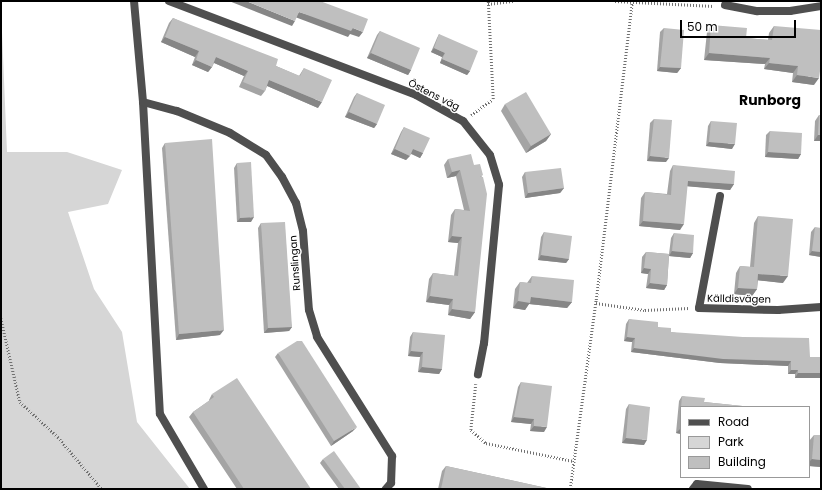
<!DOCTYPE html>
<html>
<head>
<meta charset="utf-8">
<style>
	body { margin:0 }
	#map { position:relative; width:822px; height:490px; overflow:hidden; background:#fff; font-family:Poppins,sans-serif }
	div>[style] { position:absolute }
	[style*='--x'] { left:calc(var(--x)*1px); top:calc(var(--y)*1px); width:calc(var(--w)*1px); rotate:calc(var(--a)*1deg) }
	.green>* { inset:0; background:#d6d6d6 }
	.path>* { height:2.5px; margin-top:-1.25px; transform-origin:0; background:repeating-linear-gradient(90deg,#717171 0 1px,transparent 0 3px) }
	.street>* { height:8px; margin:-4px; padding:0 4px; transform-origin:4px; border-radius:4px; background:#4f4f4f }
	.wall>* { inset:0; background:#a4a4a4 }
	.shaded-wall>* { inset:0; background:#868686 }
	.building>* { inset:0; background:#bfbfbf }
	span { translate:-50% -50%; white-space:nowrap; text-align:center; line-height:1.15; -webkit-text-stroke:3px #fff; paint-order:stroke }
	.street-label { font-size:10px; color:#000 }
	.district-label { font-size:14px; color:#000; font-weight:700 }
	.frame { position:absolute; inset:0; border:2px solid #000; pointer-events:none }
	.legend { position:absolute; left:680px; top:406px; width:130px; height:72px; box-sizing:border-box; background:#fff; border:1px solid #999; margin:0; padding:5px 7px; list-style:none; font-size:12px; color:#000 }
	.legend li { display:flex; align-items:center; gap:8px; height:20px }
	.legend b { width:20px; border:1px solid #999 }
	.scale { position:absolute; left:680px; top:20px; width:116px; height:18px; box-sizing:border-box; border:2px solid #000; border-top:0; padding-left:5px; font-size:12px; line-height:14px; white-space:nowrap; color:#000; -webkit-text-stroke:3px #fff; paint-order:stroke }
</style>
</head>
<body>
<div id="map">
	<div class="green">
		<div style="clip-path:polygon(1px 8px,7px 152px,67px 152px,122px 170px,108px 204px,68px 212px,94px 289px,122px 332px,137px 422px,190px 489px,1px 489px)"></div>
	</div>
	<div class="path">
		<div style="--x:615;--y:1;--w:99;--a:2.9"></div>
		<div style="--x:488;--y:4;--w:25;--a:-7"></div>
		<div style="--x:471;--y:115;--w:27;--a:-36"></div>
		<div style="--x:493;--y:99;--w:98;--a:-92.9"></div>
		<div style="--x:596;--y:303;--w:49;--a:8.1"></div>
		<div style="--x:645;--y:310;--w:44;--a:-2.6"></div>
		<div style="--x:1;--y:318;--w:86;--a:77.3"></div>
		<div style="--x:20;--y:402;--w:52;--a:42.6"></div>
		<div style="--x:58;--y:437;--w:68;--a:49.8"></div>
		<div style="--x:476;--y:384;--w:46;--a:96.2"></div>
		<div style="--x:471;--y:430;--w:20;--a:41"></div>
		<div style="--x:486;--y:443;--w:89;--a:11.7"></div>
		<div style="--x:570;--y:489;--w:191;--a:-82.2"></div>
		<div style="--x:596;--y:300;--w:301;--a:-83.1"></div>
	</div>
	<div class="street">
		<div style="--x:134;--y:1;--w:101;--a:84.9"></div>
		<div style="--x:143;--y:102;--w:312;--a:86.9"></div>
		<div style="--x:160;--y:414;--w:87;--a:59.6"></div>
		<div style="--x:169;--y:1;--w:264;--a:20.8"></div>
		<div style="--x:416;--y:95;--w:54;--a:29"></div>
		<div style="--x:463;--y:121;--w:43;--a:51.5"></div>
		<div style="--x:490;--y:155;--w:31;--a:73"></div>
		<div style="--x:499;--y:185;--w:159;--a:95.4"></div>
		<div style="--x:484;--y:343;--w:32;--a:101"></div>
		<div style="--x:725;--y:5;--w:33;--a:11"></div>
		<div style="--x:757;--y:11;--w:33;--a:0"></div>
		<div style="--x:790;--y:11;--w:31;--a:-9"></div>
		<div style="--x:143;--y:102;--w:35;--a:15"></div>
		<div style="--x:177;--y:111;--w:57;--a:22.5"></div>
		<div style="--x:230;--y:133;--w:42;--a:31.4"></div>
		<div style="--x:266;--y:155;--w:27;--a:54"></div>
		<div style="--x:282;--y:177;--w:30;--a:62"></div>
		<div style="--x:296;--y:203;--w:29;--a:76"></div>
		<div style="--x:303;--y:231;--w:79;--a:85.7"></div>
		<div style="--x:309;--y:310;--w:28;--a:73"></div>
		<div style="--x:317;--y:337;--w:141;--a:57.8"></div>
		<div style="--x:392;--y:456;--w:27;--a:92"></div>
		<div style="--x:391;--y:483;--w:8;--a:130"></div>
		<div style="--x:720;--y:196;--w:114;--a:100.6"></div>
		<div style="--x:699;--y:308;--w:79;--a:1.5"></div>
		<div style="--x:778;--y:310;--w:43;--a:-4"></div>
		<div style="--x:693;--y:489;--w:6;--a:-51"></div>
		<div style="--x:697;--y:484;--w:51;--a:5.6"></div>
	</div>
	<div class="wall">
		<div style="clip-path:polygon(173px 18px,276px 66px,299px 76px,304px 68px,318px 108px,267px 86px,265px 91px,261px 96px,239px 87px,244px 76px,214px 63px,212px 67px,208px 72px,192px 65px,195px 57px,161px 42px,169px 23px)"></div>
		<div style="clip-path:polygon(711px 25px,746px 38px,768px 40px,769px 33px,774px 26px,814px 85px,792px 82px,793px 73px,764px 69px,765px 64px,704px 60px,707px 32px)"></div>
		<div style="clip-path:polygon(664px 28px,681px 68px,677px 73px,657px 71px,660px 32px)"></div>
		<div style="clip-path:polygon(380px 31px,411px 70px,408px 75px,367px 58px,377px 35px)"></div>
		<div style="clip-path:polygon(439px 34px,470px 71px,467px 75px,440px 63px,442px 57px,431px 52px,437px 38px)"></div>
		<div style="clip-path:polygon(357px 93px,377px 124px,374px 128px,345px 117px,354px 97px)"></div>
		<div style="clip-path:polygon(505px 104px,551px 134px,546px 141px,526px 153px,501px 111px)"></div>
		<div style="clip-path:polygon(819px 115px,821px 141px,814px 141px,815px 121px)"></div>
		<div style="clip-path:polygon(654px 119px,666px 162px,647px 161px,650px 123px)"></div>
		<div style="clip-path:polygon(711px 121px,732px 149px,706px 146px,708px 126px)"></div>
		<div style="clip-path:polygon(404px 127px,423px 153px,420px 158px,411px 154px,406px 160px,391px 154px,401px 132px)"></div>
		<div style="clip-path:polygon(770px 131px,801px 154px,798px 159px,765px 157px,766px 135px)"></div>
		<div style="clip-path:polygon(165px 143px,220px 335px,176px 340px,162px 148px)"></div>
		<div style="clip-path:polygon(448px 159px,474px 165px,482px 177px,475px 312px,470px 319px,448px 315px,449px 305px,426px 302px,429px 279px,433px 273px,454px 276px,458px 243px,448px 242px,451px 215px,455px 209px,464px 210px,456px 176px,447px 178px,444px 165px)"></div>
		<div style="clip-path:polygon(237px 163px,251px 222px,237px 222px,234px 168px)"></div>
		<div style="clip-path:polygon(673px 165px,734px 184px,730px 190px,687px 186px,680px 230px,639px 226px,641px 198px,645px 192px,667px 194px,670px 171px)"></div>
		<div style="clip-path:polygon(525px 172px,564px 188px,560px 193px,525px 198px,522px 177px)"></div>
		<div style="clip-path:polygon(758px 216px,783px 283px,758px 280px,757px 289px,752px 296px,734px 294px,736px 273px,740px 266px,750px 267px,754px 223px)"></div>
		<div style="clip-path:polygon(261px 223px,292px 327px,289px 331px,264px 333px,258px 228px)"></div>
		<div style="clip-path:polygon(815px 227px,821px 257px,809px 255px,811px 232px)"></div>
		<div style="clip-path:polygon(544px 232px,569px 259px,566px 263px,538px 260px,541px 237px)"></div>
		<div style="clip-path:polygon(674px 233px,693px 253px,690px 258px,669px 256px,667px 285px,664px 290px,646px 288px,648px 274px,641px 273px,642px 257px,646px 252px,669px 254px,671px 238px)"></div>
		<div style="clip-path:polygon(532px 276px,572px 302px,567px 308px,529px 304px,525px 310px,513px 308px,515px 289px,520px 282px,527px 283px)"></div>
		<div style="clip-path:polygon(629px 319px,658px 327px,671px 332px,810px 357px,821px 378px,795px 378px,795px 374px,788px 374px,788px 366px,720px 363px,631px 352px,632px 342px,624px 341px,626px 324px)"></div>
		<div style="clip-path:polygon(413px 332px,442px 369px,439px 374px,418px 372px,420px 357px,408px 356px,410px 337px)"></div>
		<div style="clip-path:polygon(278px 353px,353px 431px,331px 446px,275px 357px)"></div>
		<div style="clip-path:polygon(521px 382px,544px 432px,530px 431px,531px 424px,511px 422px,518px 387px)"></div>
		<div style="clip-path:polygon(212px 394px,311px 489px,237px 489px,189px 417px,193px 412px,209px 401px,209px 400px)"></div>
		<div style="clip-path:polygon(682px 396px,704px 402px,752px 407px,681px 407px,681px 434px,676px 433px,679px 401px)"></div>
		<div style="clip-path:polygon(629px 404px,644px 445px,622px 443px,626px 409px)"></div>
		<div style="clip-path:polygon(814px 435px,821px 435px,821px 467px,809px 466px,809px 441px)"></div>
		<div style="clip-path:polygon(323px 459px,361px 489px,339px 489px,320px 463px)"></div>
		<div style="clip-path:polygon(446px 466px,551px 489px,438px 489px,442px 471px)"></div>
	</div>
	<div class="shaded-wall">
		<div style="clip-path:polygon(229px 1px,246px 1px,295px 21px,292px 26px)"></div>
		<div style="clip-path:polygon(299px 12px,353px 28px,363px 32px,359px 37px,350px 34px,348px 37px,295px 17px)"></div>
		<div style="clip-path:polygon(165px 37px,199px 51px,195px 57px,161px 42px)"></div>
		<div style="clip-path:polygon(434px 48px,445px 53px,442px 57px,431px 52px)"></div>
		<div style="clip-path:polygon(371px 53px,411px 70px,408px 75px,367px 58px)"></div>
		<div style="clip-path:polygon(709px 53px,770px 58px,765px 64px,704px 60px)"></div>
		<div style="clip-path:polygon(216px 57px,248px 71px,244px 76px,212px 62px)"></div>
		<div style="clip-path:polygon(442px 59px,470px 71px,467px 75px,440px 63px)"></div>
		<div style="clip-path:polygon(196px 60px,212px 67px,208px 72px,192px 65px)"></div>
		<div style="clip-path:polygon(769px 63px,798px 66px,793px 73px,764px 69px)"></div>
		<div style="clip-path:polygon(660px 67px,681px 68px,677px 73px,657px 71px)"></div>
		<div style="clip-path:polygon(797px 75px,819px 78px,814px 85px,792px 82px)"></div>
		<div style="clip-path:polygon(269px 80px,322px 102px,318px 108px,265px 85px)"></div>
		<div style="clip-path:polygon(349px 112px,377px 124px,374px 128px,345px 117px)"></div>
		<div style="clip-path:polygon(551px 134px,546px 141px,526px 153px,531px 146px)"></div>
		<div style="clip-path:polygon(818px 135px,821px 135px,821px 141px,814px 141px)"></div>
		<div style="clip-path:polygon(709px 142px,735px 144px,732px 149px,706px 146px)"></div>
		<div style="clip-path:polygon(395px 149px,410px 156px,406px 160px,391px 154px)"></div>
		<div style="clip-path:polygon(413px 149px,423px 153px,420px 158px,410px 153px)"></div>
		<div style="clip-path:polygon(768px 152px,801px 154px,798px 159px,765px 157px)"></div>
		<div style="clip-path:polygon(650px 156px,669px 158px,666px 162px,647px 161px)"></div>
		<div style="clip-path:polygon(460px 170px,456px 176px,447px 178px,452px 172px)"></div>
		<div style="clip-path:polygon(688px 181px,734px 184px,730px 190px,684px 186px)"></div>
		<div style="clip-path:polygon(564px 188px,560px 193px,525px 198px,528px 193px)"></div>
		<div style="clip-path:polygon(254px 217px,251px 222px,237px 222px,240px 218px)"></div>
		<div style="clip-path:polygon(643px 221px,684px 224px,680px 230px,639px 226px)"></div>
		<div style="clip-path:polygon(452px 236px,462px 237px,458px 243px,448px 242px)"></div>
		<div style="clip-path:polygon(672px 251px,693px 253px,690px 258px,669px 256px)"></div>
		<div style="clip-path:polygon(812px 251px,821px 252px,821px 257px,809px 255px)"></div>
		<div style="clip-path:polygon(541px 255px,569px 259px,566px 263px,538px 260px)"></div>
		<div style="clip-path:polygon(644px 268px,651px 269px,648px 274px,641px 273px)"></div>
		<div style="clip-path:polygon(758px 274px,788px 276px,783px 283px,754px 280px)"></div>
		<div style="clip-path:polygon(650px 283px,667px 285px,664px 290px,646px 288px)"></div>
		<div style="clip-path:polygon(738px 288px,757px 289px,752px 296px,734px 294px)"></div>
		<div style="clip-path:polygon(430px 296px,453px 299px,449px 305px,426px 302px)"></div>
		<div style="clip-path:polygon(531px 297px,572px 302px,567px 308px,529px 304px,525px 310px,513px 308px,518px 301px)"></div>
		<div style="clip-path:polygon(452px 309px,475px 312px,470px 319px,448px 315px)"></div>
		<div style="clip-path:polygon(292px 327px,289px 331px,264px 333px,268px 328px)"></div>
		<div style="clip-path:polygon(224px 330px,220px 335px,176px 340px,179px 334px)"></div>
		<div style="clip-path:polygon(627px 337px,635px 338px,632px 342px,624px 341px)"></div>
		<div style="clip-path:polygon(634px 348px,791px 361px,788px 366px,720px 363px,631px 352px)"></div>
		<div style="clip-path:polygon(411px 351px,423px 352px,420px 357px,408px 356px)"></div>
		<div style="clip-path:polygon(422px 367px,442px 369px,439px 374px,418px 372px)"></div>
		<div style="clip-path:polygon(791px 370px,798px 370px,795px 374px,788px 374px)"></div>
		<div style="clip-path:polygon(798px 373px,821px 373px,821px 378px,795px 378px)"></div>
		<div style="clip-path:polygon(514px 417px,534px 419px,531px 424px,511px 422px)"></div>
		<div style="clip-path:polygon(534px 426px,547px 427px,544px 432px,530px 431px)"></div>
		<div style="clip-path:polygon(357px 427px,353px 431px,331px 446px,334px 441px)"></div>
		<div style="clip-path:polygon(680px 429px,681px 429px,681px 434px,676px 433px)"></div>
		<div style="clip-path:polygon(626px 438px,647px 440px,644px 445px,622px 443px)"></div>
		<div style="clip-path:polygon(812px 459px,821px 460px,821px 467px,809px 466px,809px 462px)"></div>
	</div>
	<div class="building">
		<div style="clip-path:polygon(246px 1px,320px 1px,368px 19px,363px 32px,353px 28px,351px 31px,299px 12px,295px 21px)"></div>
		<div style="clip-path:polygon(173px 18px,278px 59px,276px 66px,300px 76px,304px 68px,332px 80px,322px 102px,269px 80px,265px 91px,243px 82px,248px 71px,216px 57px,212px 67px,196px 60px,199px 51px,165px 37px)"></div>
		<div style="clip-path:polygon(711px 25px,747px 28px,746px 38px,772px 40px,774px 26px,821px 30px,821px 64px,819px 78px,797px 75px,798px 66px,769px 63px,770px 58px,709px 53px)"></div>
		<div style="clip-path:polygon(664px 28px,684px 30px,681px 68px,660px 67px)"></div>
		<div style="clip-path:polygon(380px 31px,420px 48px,411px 70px,371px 53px)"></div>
		<div style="clip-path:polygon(439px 34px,478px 51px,470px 71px,442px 59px,445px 53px,434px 48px)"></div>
		<div style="clip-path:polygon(526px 92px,551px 134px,531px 146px,505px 104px)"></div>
		<div style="clip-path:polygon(357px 93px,385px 105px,377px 124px,349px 112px)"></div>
		<div style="clip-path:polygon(819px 115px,821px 115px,821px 135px,818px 135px)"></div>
		<div style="clip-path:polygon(654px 119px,672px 120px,669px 158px,650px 156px)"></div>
		<div style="clip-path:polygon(711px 121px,737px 123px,735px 144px,709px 142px)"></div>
		<div style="clip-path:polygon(404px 127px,430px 138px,423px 153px,413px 149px,410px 156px,395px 149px)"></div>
		<div style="clip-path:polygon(770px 131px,802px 133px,801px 154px,768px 152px)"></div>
		<div style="clip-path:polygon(212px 139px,224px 330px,179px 334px,165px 143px)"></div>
		<div style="clip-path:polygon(471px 154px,474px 165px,480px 164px,483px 175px,480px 177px,483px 177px,487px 194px,475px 312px,452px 309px,453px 299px,430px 296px,433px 273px,458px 276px,462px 237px,452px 236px,455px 209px,470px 211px,460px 170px,452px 172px,448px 159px)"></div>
		<div style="clip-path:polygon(251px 162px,254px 217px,240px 218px,237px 163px)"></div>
		<div style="clip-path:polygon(673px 165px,735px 171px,734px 184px,688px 181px,684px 224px,643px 221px,645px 192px,671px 195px)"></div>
		<div style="clip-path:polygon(561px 168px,564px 188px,528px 193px,525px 172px)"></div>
		<div style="clip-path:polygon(758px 216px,793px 219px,788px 276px,758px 274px,757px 289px,738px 288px,740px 266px,754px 267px)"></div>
		<div style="clip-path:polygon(285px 222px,292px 327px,268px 328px,261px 223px)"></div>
		<div style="clip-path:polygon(815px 227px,821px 228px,821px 252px,812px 251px)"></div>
		<div style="clip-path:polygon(544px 232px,572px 236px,569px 259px,541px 255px)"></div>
		<div style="clip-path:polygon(674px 233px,694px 235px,693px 253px,672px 251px)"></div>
		<div style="clip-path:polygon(646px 252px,669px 254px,667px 285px,650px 283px,651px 269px,644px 268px)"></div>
		<div style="clip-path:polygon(532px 276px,574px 280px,572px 302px,531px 297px,530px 303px,518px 301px,520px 282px,531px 283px)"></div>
		<div style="clip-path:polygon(629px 319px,658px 322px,658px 327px,671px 328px,671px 332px,743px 337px,809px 338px,810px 357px,821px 357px,821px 373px,798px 373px,798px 370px,791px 370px,791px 361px,723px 359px,634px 348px,635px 338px,627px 337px)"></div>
		<div style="clip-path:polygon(413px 332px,445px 335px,442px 369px,422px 367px,423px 352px,411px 351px)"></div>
		<div style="clip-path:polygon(297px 341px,302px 341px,357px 427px,334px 441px,278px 353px)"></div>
		<div style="clip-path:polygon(237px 378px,311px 489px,244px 489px,193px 412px,214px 397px,212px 394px)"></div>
		<div style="clip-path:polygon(521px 382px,552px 386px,547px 427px,534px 426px,534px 419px,514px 417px)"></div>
		<div style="clip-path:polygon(682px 396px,705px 398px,704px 402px,752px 407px,681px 407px)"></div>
		<div style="clip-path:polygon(629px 404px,650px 407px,647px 440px,626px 438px)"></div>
		<div style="clip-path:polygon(681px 412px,681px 429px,680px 429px)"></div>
		<div style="clip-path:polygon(814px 435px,821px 435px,821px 460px,812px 459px)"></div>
		<div style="clip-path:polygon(334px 451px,361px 489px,345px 489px,323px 459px)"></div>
		<div style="clip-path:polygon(446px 466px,551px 489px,441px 489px)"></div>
	</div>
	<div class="street-label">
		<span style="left:434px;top:95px;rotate:27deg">Östens väg</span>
		<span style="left:295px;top:263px;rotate:-94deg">Runslingan</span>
		<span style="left:739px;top:299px;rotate:1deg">Källdisvägen</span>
	</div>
	<div class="district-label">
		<span style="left:770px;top:100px">Runborg</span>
	</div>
	<div class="frame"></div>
	<ul class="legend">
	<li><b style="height:5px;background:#4f4f4f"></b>Road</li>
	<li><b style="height:11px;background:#d6d6d6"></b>Park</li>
	<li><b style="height:11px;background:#bfbfbf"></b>Building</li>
	</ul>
	<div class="scale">50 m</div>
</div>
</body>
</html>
